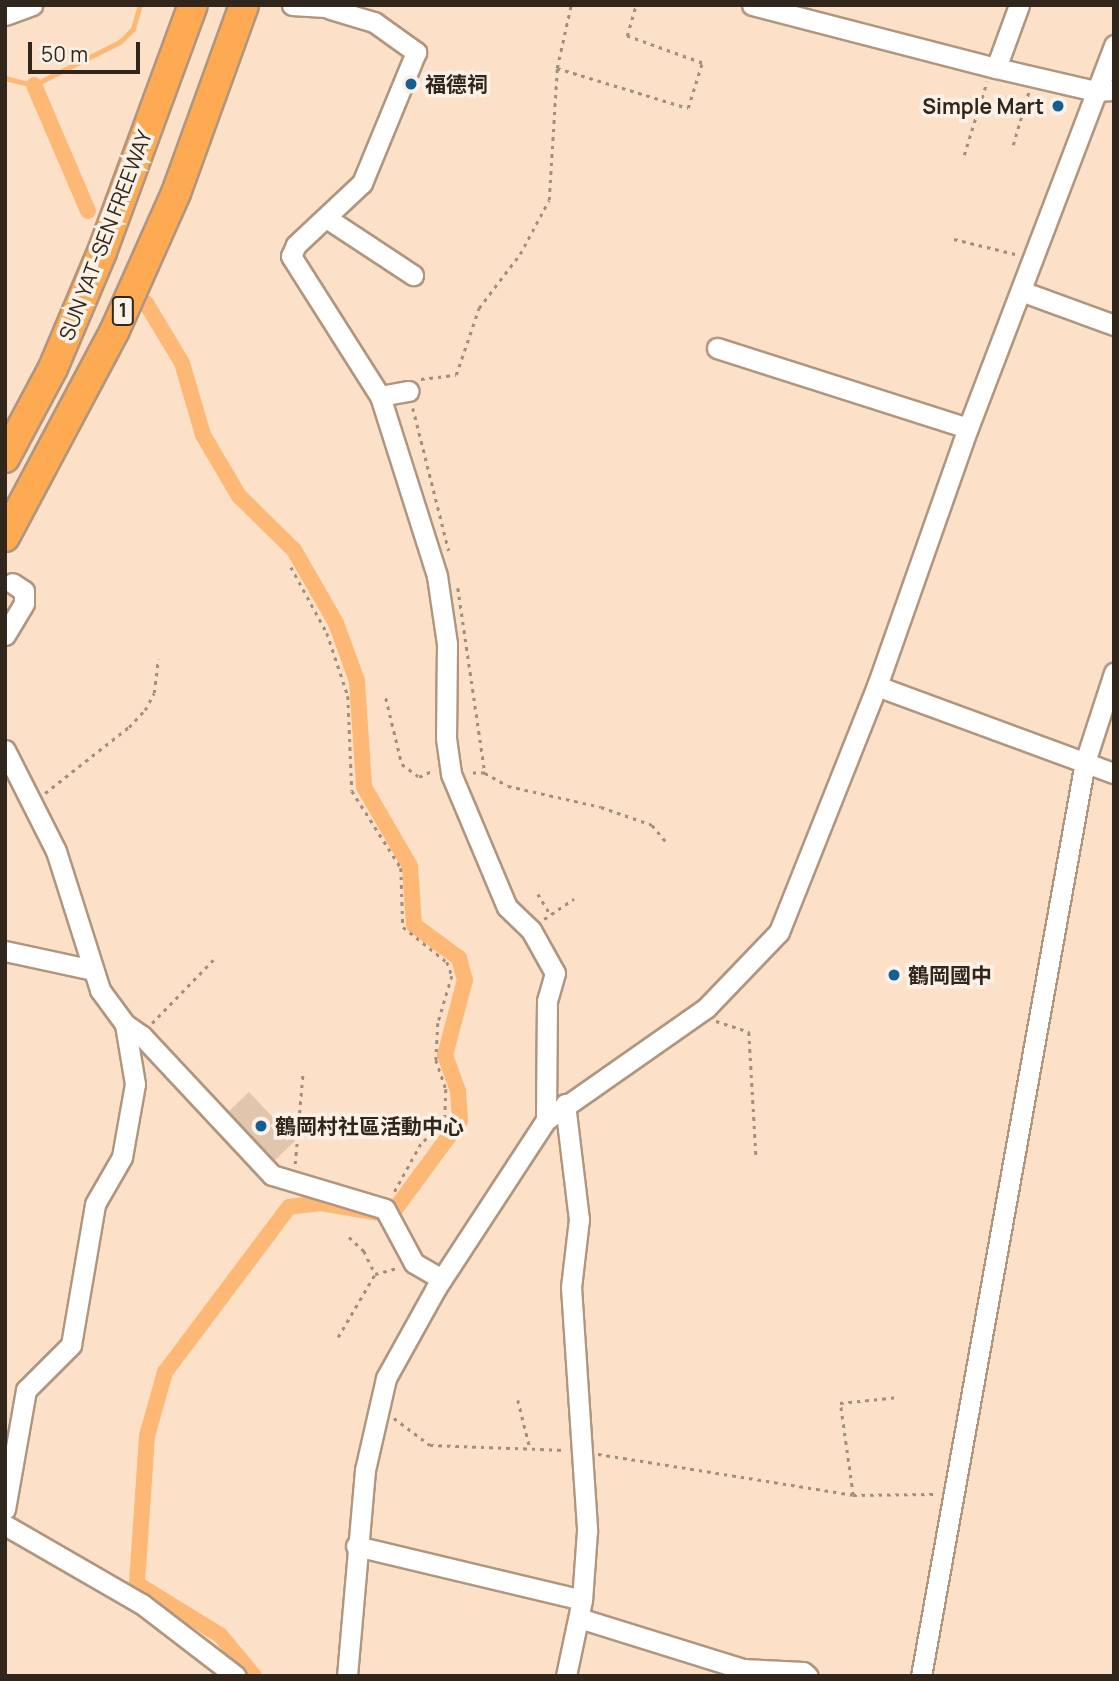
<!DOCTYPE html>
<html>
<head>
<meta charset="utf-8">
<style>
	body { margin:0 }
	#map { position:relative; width:1119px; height:1681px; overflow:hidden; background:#fce0c7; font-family:Manrope,"Noto Sans TC",sans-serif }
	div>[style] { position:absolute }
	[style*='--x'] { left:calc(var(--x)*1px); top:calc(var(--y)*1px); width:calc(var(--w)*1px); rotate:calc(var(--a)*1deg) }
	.stream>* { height:4.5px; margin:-2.25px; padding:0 2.25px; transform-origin:2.25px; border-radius:2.25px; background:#fdb875 }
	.canal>* { height:16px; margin:-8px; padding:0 8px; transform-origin:8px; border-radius:8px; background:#fdb875 }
	.building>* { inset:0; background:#e1c6ad }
	.path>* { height:2.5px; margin-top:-1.25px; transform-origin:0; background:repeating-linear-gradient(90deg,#a28e7c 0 3.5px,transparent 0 8.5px) }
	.roads { filter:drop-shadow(2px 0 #b0967f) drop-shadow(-2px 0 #b0967f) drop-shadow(0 2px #b0967f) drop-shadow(0 -2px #b0967f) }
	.minor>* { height:19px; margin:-9.5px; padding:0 9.5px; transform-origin:9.5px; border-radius:9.5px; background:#fff }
	.highway>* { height:28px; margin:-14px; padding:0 14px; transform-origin:14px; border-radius:14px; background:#fdaa53 }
	.dots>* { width:19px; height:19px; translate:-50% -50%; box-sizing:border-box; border:4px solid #fcf1e6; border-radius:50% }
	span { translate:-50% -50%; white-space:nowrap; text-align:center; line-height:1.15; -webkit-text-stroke:7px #fcf1e6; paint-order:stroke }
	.shield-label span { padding:2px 5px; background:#fcf1e6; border:2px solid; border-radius:5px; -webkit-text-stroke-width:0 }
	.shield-label { font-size:19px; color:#30261c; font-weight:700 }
	.poi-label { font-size:21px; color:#30261c; font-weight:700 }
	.left { translate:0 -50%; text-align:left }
	.right { translate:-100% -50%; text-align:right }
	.street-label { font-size:21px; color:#30261c }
	.frame { position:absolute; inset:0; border:7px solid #30261c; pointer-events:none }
	.scale { position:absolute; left:28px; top:42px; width:112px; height:32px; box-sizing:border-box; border:4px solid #30261c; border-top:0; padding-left:9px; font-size:21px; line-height:24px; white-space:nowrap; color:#30261c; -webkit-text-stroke:5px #fcf1e6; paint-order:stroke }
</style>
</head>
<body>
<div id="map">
	<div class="stream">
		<div style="--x:5;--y:78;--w:30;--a:14"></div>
		<div style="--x:34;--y:85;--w:96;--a:-26.6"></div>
		<div style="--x:120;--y:42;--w:18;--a:-45"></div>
		<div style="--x:133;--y:29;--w:25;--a:-74"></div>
	</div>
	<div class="canal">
		<div style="--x:34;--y:85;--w:137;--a:66.8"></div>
		<div style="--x:146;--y:303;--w:70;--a:59"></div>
		<div style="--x:182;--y:363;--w:75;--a:73.7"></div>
		<div style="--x:203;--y:435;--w:71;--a:59.5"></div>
		<div style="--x:239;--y:496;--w:77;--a:44.5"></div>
		<div style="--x:294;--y:550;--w:84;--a:60.1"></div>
		<div style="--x:336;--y:623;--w:62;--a:70.1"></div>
		<div style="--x:357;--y:681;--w:106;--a:86.2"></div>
		<div style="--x:364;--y:787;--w:91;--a:59.8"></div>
		<div style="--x:410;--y:866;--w:59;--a:86.1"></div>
		<div style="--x:414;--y:925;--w:56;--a:36.3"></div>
		<div style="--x:459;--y:958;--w:23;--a:75"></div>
		<div style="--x:465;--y:980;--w:78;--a:104.9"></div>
		<div style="--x:445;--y:1055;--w:38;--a:70"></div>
		<div style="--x:458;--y:1091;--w:30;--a:86"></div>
		<div style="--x:460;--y:1121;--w:117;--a:126.3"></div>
		<div style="--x:391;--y:1215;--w:71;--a:-170.3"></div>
		<div style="--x:321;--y:1203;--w:32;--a:173"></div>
		<div style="--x:289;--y:1207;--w:206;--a:126.9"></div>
		<div style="--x:165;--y:1372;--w:66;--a:105.7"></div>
		<div style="--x:147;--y:1436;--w:148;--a:93.9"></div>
		<div style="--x:137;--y:1584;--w:97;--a:31.6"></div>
		<div style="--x:220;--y:1635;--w:53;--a:50.3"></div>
	</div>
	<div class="building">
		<div style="clip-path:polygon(249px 1092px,295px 1141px,274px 1161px,228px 1112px)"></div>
	</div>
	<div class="path">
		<div style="--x:557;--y:68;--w:137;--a:17"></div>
		<div style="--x:688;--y:108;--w:47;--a:-72.7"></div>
		<div style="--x:702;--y:63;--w:80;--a:-160.2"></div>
		<div style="--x:627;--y:36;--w:32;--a:-74"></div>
		<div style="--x:1013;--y:145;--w:56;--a:-73.5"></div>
		<div style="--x:964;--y:155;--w:77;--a:-72.7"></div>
		<div style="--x:954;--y:239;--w:63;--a:13.8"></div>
		<div style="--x:421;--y:379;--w:35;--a:-7"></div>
		<div style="--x:456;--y:375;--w:71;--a:-71.1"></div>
		<div style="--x:479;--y:308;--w:68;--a:-52.8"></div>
		<div style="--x:520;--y:254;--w:61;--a:-61.8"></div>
		<div style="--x:549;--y:200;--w:132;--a:-86.5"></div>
		<div style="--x:557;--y:68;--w:65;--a:-77.5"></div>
		<div style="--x:413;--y:408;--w:147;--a:75.9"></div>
		<div style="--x:291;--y:567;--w:75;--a:61.4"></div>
		<div style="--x:327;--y:633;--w:66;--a:71.6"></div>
		<div style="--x:348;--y:696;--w:95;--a:87.6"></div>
		<div style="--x:352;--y:791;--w:91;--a:57.5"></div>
		<div style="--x:401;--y:868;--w:59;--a:88.1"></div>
		<div style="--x:403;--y:927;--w:56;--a:38.5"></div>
		<div style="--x:447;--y:962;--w:15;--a:70"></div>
		<div style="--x:452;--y:976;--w:49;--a:106.6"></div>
		<div style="--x:438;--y:1023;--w:37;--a:93"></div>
		<div style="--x:436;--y:1060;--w:31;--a:71"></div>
		<div style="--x:446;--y:1089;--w:32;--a:92"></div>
		<div style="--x:445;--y:1121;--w:33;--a:136"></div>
		<div style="--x:421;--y:1144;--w:56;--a:118.9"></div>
		<div style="--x:458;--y:588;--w:187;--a:81.7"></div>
		<div style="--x:485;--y:773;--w:17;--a:180"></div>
		<div style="--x:386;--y:698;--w:68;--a:76.4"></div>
		<div style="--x:402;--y:764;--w:21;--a:37"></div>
		<div style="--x:419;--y:777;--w:17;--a:-25"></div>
		<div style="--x:485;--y:773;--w:26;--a:29"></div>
		<div style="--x:508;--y:786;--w:95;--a:12.7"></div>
		<div style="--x:601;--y:807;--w:54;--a:19.4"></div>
		<div style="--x:652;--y:825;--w:25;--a:50"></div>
		<div style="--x:45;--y:793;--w:107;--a:-38.2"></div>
		<div style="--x:129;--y:727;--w:23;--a:-47"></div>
		<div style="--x:145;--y:710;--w:19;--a:-62"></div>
		<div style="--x:154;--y:693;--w:34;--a:-83"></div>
		<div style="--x:538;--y:894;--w:23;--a:59"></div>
		<div style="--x:544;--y:919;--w:36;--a:-34"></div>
		<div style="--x:716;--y:1021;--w:35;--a:18"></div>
		<div style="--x:749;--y:1032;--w:123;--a:86.7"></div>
		<div style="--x:152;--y:1023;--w:88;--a:-45.9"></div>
		<div style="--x:295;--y:1164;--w:93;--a:-85.1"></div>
		<div style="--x:349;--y:1237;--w:21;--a:43"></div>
		<div style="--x:364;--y:1251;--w:25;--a:64"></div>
		<div style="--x:338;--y:1337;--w:73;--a:-59.6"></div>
		<div style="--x:375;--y:1274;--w:23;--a:-15"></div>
		<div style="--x:518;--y:1400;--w:49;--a:76"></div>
		<div style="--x:394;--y:1418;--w:45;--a:36.9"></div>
		<div style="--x:430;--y:1445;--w:134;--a:2.1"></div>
		<div style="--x:598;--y:1454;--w:258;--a:9.1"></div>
		<div style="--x:853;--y:1495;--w:82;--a:-0.7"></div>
		<div style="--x:853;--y:1495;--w:93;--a:-98"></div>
		<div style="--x:840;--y:1403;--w:59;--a:-5.8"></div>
	</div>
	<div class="roads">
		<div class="minor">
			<div style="--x:292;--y:5;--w:49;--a:3.5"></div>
			<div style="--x:752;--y:5;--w:252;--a:14.5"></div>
			<div style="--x:996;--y:68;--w:102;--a:13.1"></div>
			<div style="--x:1095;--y:91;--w:19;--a:-3"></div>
			<div style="--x:330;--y:9;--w:46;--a:16.5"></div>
			<div style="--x:374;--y:22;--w:52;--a:35.5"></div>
			<div style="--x:416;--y:52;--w:142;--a:112.4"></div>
			<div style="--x:362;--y:183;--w:91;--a:136.8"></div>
			<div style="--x:296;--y:245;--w:12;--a:114"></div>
			<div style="--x:291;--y:256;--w:166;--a:57.6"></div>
			<div style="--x:380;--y:396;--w:29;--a:-10"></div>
			<div style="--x:5;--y:15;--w:29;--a:-20"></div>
			<div style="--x:996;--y:68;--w:67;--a:-69.9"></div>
			<div style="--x:328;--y:219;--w:102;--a:33.4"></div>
			<div style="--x:1021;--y:291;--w:99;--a:20.1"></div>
			<div style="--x:717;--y:348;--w:263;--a:17.7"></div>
			<div style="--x:380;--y:396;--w:189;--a:72.4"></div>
			<div style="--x:437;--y:576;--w:69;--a:81.6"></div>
			<div style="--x:447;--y:644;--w:94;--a:90.6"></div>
			<div style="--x:446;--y:738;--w:36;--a:82"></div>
			<div style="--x:451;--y:774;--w:144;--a:67.2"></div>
			<div style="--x:507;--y:907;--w:33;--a:44"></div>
			<div style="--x:531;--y:930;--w:49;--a:60.8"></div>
			<div style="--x:555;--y:973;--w:29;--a:106"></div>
			<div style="--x:547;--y:1001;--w:119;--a:90.5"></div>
			<div style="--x:5;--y:635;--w:37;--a:-59"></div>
			<div style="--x:24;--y:603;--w:12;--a:-90"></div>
			<div style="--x:24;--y:591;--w:14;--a:-146"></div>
			<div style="--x:877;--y:686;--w:252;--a:20.2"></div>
			<div style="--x:5;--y:750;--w:113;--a:63.2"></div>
			<div style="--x:56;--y:851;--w:146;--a:72.4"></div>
			<div style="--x:100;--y:990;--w:42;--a:53.7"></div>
			<div style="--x:125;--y:1024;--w:21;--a:35"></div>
			<div style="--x:142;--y:1036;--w:190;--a:46.9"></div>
			<div style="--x:272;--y:1175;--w:118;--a:16.7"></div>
			<div style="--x:385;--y:1209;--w:61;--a:61.8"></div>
			<div style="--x:414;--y:1263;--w:32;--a:30"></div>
			<div style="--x:5;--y:951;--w:90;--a:12.2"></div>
			<div style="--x:565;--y:1104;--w:116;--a:83.1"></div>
			<div style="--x:579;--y:1219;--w:68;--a:96.7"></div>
			<div style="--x:571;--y:1287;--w:245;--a:86.2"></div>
			<div style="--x:587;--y:1531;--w:69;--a:94.1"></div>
			<div style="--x:582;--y:1600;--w:78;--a:101.9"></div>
			<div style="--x:5;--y:1509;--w:121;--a:-80"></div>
			<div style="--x:26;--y:1390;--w:64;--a:-45"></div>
			<div style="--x:71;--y:1345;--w:143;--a:-80.3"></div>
			<div style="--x:95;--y:1204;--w:54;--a:-60.1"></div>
			<div style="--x:122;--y:1157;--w:74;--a:-79.9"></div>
			<div style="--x:135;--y:1084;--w:61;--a:-99.5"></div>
			<div style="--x:5;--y:1525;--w:158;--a:30"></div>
			<div style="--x:142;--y:1604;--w:118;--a:37.5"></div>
			<div style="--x:356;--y:1546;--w:232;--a:13.4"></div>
			<div style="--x:579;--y:1618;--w:172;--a:17.3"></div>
			<div style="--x:743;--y:1669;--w:60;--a:2.9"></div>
			<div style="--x:803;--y:1672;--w:6;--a:39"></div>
			<div style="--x:347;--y:1676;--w:207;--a:-85"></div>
			<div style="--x:365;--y:1470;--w:94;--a:-77.1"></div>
			<div style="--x:386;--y:1378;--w:103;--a:-60.9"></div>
			<div style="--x:436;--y:1288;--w:201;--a:-56.8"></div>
			<div style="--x:546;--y:1120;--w:195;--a:-35"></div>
			<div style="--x:706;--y:1008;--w:105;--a:-46.2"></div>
			<div style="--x:779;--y:932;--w:265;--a:-68.3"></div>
			<div style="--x:877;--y:686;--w:274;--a:-70.6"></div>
			<div style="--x:968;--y:428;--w:410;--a:-69.1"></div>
			<div style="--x:921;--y:1676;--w:929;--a:-79.83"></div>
			<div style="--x:1085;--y:762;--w:94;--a:-72"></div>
		</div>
		<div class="highway">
			<div style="--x:5;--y:458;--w:102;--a:-61.9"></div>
			<div style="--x:53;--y:368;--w:126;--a:-67.1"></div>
			<div style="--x:102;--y:252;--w:263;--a:-69.8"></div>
			<div style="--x:5;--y:537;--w:234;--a:-62"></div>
			<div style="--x:115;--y:330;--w:150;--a:-66"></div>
			<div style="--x:176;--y:193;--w:200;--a:-70.1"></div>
		</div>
	</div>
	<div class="dots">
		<div style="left:411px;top:84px;background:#146093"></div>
		<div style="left:1058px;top:106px;background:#146093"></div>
		<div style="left:894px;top:975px;background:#146093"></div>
		<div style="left:261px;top:1126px;background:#146093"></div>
	</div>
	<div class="shield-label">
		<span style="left:123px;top:311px">1</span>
	</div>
	<div class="poi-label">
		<span class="left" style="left:425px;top:84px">福德祠</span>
		<span class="right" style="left:1044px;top:106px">Simple Mart</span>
		<span class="left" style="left:908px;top:975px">鶴岡國中</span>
		<span class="left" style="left:275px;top:1126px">鶴岡村社區活動中心</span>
	</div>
	<div class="street-label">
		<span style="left:105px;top:235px;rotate:-69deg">SUN YAT-SEN FREEWAY</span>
	</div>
	<div class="frame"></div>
	<div class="scale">50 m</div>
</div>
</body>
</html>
